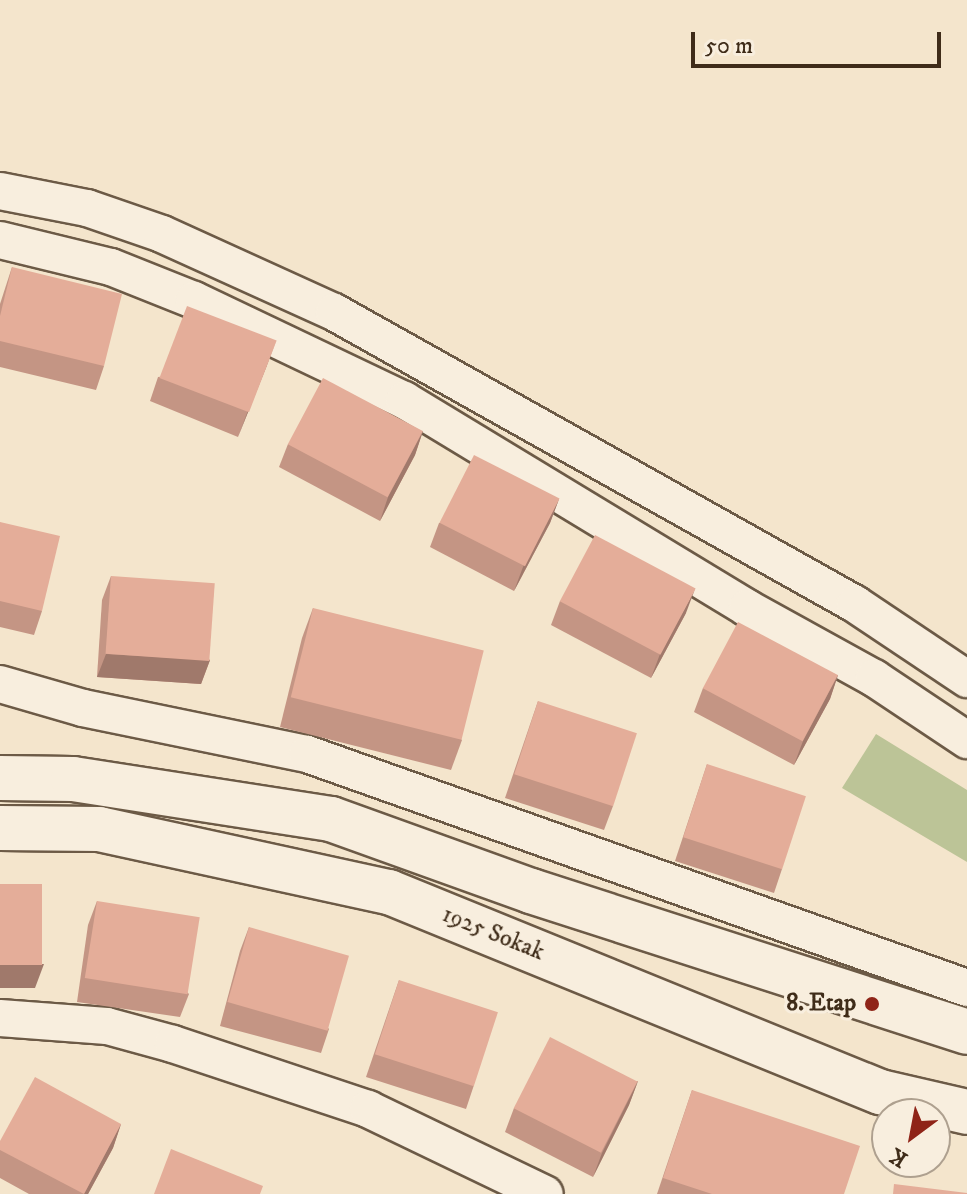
<!DOCTYPE html>
<style>
body{margin:0}
#map{position:relative;width:967px;height:1194px;overflow:hidden;background:#f4e5cc;font-family:"IM FELL DW Pica",serif}
div>[style]{position:absolute}
.green>*{inset:0;background:#bcc497}
.roads{filter:drop-shadow(2px 0 #6c5a46) drop-shadow(-2px 0 #6c5a46) drop-shadow(0 2px #6c5a46) drop-shadow(0 -2px #6c5a46)}
.street>*{height:36px;margin:-18px;padding:0 18px;transform-origin:18px;border-radius:18px;background:#f8eede}
.secondary>*{height:44px;margin:-22px;padding:0 22px;transform-origin:22px;border-radius:22px;background:#f8eede}
.wall>*{inset:0;background:#c49584}
.shaded-wall>*{inset:0;background:#a0796b}
.building>*{inset:0;background:#e4ad99;transform-origin:0 0}
.dots>*{width:22px;height:22px;translate:-50% -50%;box-sizing:border-box;border:4px solid #f8eede;border-radius:50%}
span{translate:-50% -50%;white-space:nowrap;text-align:center;line-height:1.15;-webkit-text-stroke:6px #f8eede;paint-order:stroke}
.street-label{font-size:24px;color:#3f2c19}
.poi-label{font-size:24px;color:#3f2c19;font-weight:700}
.right{translate:-100% -50%;text-align:right}
.north{position:absolute;left:871px;top:1098px;width:80px;height:80px;box-sizing:border-box;background:#f8eede;border:2px solid #aea08f;border-radius:50%;rotate:212deg;font-size:22px;font-weight:700;line-height:32px;text-align:center;color:#3f2c19}
.north::after{content:'';display:block;margin:auto;width:28px;height:36px;background:#8f2418;clip-path:polygon(50% 0,100% 100%,50% 72%,0 100%)}
.scale{position:absolute;left:691px;top:32px;width:250px;height:36px;box-sizing:border-box;border:4px solid #3f2c19;border-top:0;padding-left:10px;font-size:24px;line-height:28px;white-space:nowrap;color:#3f2c19;-webkit-text-stroke:6px #f8eede;paint-order:stroke}
</style>
<div id="map">
<div class="green">
<i style="clip-path:polygon(876px 734px,967px 790px,967px 862px,842px 788px)"></i>
</div>
<div class="roads">
<div class="street">
<i style="left:0;top:191px;width:89px;rotate:11.1deg"></i>
<i style="left:87px;top:208px;width:79px;rotate:19.1deg"></i>
<i style="left:162px;top:234px;width:189px;rotate:24.4deg"></i>
<i style="left:334px;top:312px;width:597px;rotate:29.27deg"></i>
<i style="left:855px;top:604px;width:135px;rotate:33.8deg"></i>
<i style="left:0;top:240px;width:114px;rotate:13.7deg"></i>
<i style="left:111px;top:267px;width:89px;rotate:21.7deg"></i>
<i style="left:194px;top:300px;width:233px;rotate:25.5deg"></i>
<i style="left:404px;top:400px;width:401px;rotate:31.2deg"></i>
<i style="left:747px;top:608px;width:145px;rotate:28.9deg"></i>
<i style="left:874px;top:678px;width:112px;rotate:33.7deg"></i>
<i style="left:0;top:684px;width:86px;rotate:16.1deg"></i>
<i style="left:83px;top:708px;width:229px;rotate:11.6deg"></i>
<i style="left:307px;top:754px;width:700px;rotate:19.52deg"></i>
<i style="left:0;top:1018px;width:107px;rotate:4.3deg"></i>
<i style="left:107px;top:1026px;width:68px;rotate:15.3deg"></i>
<i style="left:173px;top:1044px;width:206px;rotate:18.4deg"></i>
<i style="left:368px;top:1109px;width:196px;rotate:25.7deg"></i>
</div>
<div class="secondary">
<i style="left:0;top:778px;width:73px;rotate:0.8deg"></i>
<i style="left:73px;top:779px;width:261px;rotate:8.8deg"></i>
<i style="left:331px;top:819px;width:213px;rotate:19.8deg"></i>
<i style="left:531px;top:891px;width:458px;rotate:17.9deg"></i>
<i style="left:0;top:828px;width:99px;rotate:0.6deg"></i>
<i style="left:99px;top:829px;width:297px;rotate:12.3deg"></i>
<i style="left:389px;top:892px;width:530px;rotate:22.16deg"></i>
<i style="left:880px;top:1092px;width:89px;rotate:12.9deg"></i>
</div>
</div>
<div class="wall">
<i style="clip-path:polygon(12px 267px,104px 366px,96px 390px,0 367px,0 304px)"></i>
<i style="clip-path:polygon(267px 365px,238px 437px,150px 401px,158px 377px)"></i>
<i style="clip-path:polygon(423px 431px,415px 455px,380px 521px,279px 467px,288px 444px)"></i>
<i style="clip-path:polygon(559px 499px,550px 523px,514px 591px,430px 547px,439px 523px)"></i>
<i style="clip-path:polygon(0 522px,42px 611px,34px 635px,0 627px)"></i>
<i style="clip-path:polygon(111px 576px,210px 660px,201px 684px,97px 677px,102px 600px)"></i>
<i style="clip-path:polygon(560px 601px,686px 613px,651px 678px,551px 625px)"></i>
<i style="clip-path:polygon(313px 608px,462px 740px,451px 770px,280px 727px,302px 638px)"></i>
<i style="clip-path:polygon(838px 675px,830px 699px,794px 765px,694px 712px,703px 688px)"></i>
<i style="clip-path:polygon(538px 701px,613px 806px,604px 830px,505px 798px)"></i>
<i style="clip-path:polygon(707px 764px,782px 869px,774px 893px,675px 861px)"></i>
<i style="clip-path:polygon(97px 901px,189px 994px,180px 1017px,77px 1002px,88px 925px)"></i>
<i style="clip-path:polygon(249px 927px,329px 1029px,321px 1053px,220px 1026px,240px 951px)"></i>
<i style="clip-path:polygon(399px 980px,474px 1085px,466px 1109px,366px 1077px)"></i>
<i style="clip-path:polygon(638px 1081px,629px 1105px,593px 1177px,505px 1132px,514px 1108px)"></i>
<i style="clip-path:polygon(692px 1090px,844px 1194px,657px 1194px)"></i>
<i style="clip-path:polygon(121px 1124px,113px 1148px,88px 1194px,29px 1194px,0 1178px,0 1141px)"></i>
</div>
<div class="shaded-wall">
<i style="clip-path:polygon(276px 341px,267px 365px,238px 437px,247px 413px)"></i>
<i style="clip-path:polygon(423px 431px,415px 455px,380px 521px,388px 497px)"></i>
<i style="clip-path:polygon(559px 499px,550px 523px,514px 591px,523px 567px)"></i>
<i style="clip-path:polygon(695px 589px,686px 613px,651px 678px,660px 654px)"></i>
<i style="clip-path:polygon(106px 654px,210px 660px,201px 684px,97px 677px)"></i>
<i style="clip-path:polygon(838px 675px,830px 699px,794px 765px,803px 741px)"></i>
<i style="clip-path:polygon(44px 964px,35px 988px,0 988px,0 965px)"></i>
<i style="clip-path:polygon(638px 1081px,629px 1105px,593px 1177px,602px 1153px)"></i>
<i style="clip-path:polygon(121px 1124px,113px 1148px,88px 1194px,84px 1194px)"></i>
</div>
<div class="building">
<i style="clip-path:polygon(12px 267px,122px 294px,104px 366px,0 341px,0 316px)"></i>
<i style="left:187px;top:306px;width:96px;height:77px;rotate:21deg"></i>
<i style="left:323px;top:378px;width:113px;height:75px;rotate:28deg"></i>
<i style="left:474px;top:455px;width:96px;height:76px;rotate:27deg"></i>
<i style="clip-path:polygon(0 522px,60px 536px,42px 611px,0 601px)"></i>
<i style="left:595px;top:535px;width:114px;height:75px;rotate:28deg"></i>
<i style="left:111px;top:576px;width:104px;height:78px;rotate:4deg"></i>
<i style="left:313px;top:608px;width:176px;height:92px;rotate:14deg"></i>
<i style="left:738px;top:622px;width:113px;height:75px;rotate:28deg"></i>
<i style="left:538px;top:701px;width:104px;height:77px;rotate:18deg"></i>
<i style="left:707px;top:764px;width:104px;height:77px;rotate:18deg"></i>
<i style="left:0;top:884px;width:42px;height:81px"></i>
<i style="left:97px;top:901px;width:104px;height:78px;rotate:9deg"></i>
<i style="left:249px;top:927px;width:104px;height:78px;rotate:16deg"></i>
<i style="left:399px;top:980px;width:104px;height:78px;rotate:18deg"></i>
<i style="left:550px;top:1037px;width:98px;height:80px;rotate:27deg"></i>
<i style="clip-path:polygon(35px 1077px,121px 1124px,84px 1194px,0 1150px,0 1141px)"></i>
<i style="clip-path:polygon(692px 1090px,860px 1146px,844px 1194px,712px 1194px,663px 1178px)"></i>
<i style="clip-path:polygon(171px 1149px,263px 1186px,260px 1194px,154px 1194px)"></i>
<i style="clip-path:polygon(894px 1184px,967px 1193px,967px 1194px,893px 1194px)"></i>
</div>
<div class="dots">
<i style="left:872px;top:1004px;background:#8f2418"></i>
</div>
<div class="street-label">
<span style="left:493px;top:934px;rotate:22deg">1925 Sokak</span>
</div>
<div class="poi-label">
<span class="right" style="left:856px;top:1004px">8. Etap</span>
</div>
<div class="north">K</div>
<div class="scale">50 m</div>
</div>
